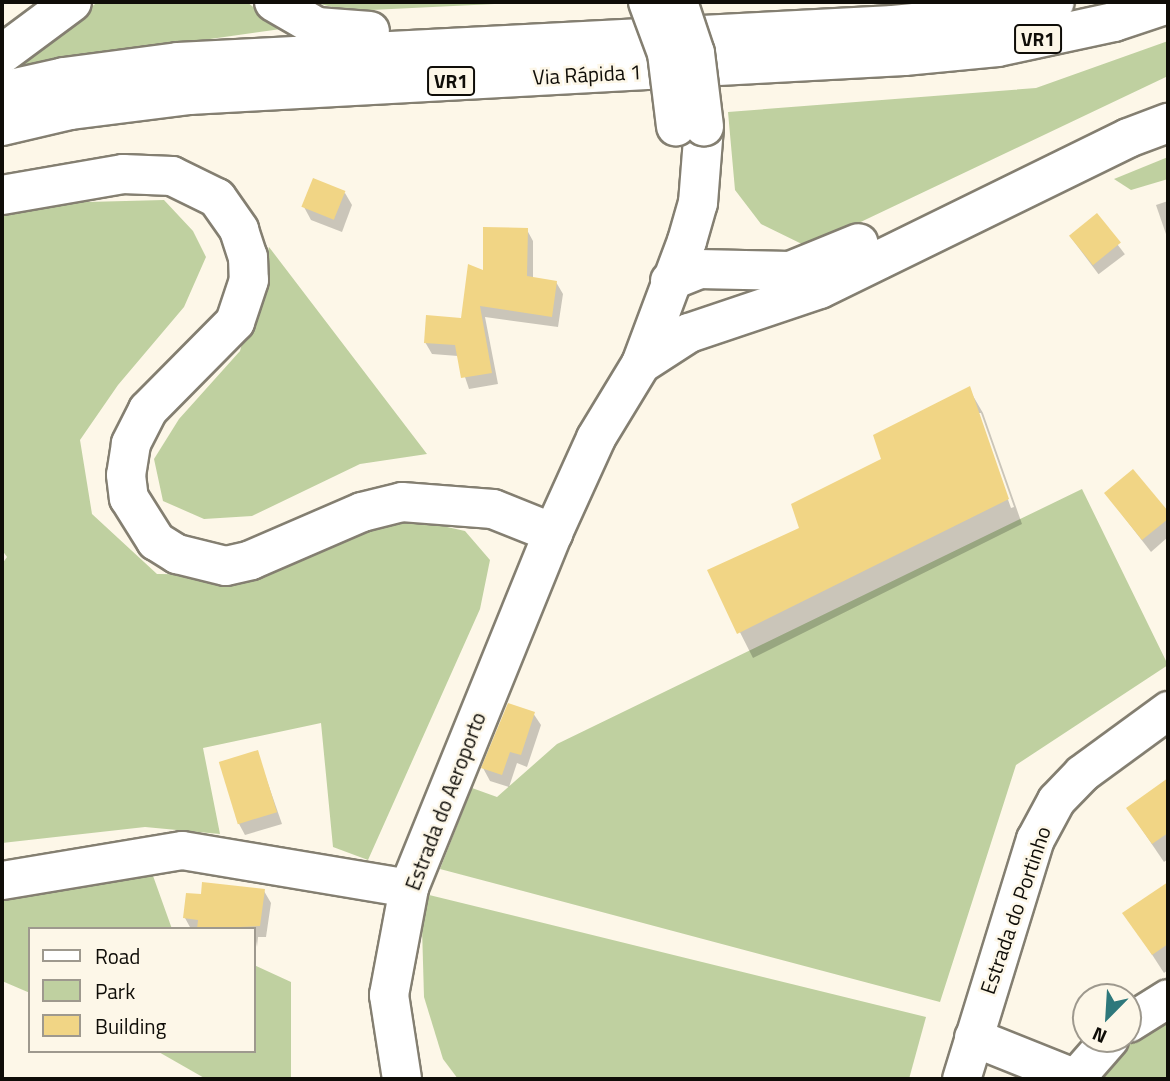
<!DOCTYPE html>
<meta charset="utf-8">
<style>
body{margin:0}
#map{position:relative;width:1170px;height:1081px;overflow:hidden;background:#fdf7e8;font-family:"Titillium Web",sans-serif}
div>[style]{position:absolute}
.green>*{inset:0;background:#bfd0a0}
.shadow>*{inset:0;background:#0003;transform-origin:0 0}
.building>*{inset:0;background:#f1d585;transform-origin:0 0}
.roads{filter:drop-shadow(2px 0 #847f71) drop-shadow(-2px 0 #847f71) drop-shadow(0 2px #847f71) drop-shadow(0 -2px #847f71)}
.minor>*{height:37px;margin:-18.5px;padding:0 18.5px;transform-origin:18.5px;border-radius:18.5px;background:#fff}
.major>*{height:38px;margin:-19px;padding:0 19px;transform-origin:19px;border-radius:19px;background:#fff}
.highway>*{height:38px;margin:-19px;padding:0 19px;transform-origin:19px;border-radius:19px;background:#fff}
.bridges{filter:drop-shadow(2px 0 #847f71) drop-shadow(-2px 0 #847f71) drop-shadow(0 2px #847f71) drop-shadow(0 -2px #847f71)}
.highway-bridge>*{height:38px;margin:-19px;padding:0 19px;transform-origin:19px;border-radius:19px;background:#fff}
span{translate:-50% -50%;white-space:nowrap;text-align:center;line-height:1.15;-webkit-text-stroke:5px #fdf7e8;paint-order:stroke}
.shield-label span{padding:2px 5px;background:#fdf7e8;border:2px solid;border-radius:5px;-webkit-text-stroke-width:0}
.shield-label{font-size:19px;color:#0f0d08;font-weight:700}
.street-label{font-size:21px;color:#0f0d08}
.frame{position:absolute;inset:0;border:4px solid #0f0d08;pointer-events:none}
.legend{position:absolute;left:28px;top:927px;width:228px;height:126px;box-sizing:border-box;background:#fdf7e8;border:2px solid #9e998e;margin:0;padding:9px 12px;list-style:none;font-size:21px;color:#0f0d08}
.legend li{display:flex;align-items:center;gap:14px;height:35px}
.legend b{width:35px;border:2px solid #9e998e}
.north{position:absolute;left:1072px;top:983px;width:70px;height:70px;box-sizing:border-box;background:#fdf7e8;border:2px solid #9e998e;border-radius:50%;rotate:204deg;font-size:19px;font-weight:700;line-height:28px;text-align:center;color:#0f0d08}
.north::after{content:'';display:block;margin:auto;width:24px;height:32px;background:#2e787b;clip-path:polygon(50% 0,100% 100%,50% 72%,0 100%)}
</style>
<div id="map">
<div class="green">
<i style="clip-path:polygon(98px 2px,247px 2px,281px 29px,5px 68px)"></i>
<i style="clip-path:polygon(311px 2px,535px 2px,350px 11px)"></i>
<i style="clip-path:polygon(1168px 41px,1168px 76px,808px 247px,761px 224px,735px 190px,728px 112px,1036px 88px)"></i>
<i style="clip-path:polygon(1168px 157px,1168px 179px,1131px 190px,1114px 179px)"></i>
<i style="clip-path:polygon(164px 200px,193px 231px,206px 257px,184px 307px,118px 385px,80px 440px,92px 514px,157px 574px,253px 575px,355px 526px,416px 520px,465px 531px,490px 560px,480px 609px,368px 860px,333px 847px,321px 723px,203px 748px,220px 834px,145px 827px,2px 843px,2px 564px,7px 557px,2px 550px,2px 214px,48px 203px)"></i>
<i style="clip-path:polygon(269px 247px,427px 454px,360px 464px,252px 516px,204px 519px,163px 501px,154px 459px,179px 419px,240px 351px)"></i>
<i style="clip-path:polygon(1082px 489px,1168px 665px,1016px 765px,940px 1002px,440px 869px,472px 788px,497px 797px,557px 744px)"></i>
<i style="clip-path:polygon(152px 873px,172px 929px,30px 929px,30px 993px,2px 981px,2px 887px)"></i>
<i style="clip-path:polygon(421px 893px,926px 1017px,909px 1079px,458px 1079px,443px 1059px,424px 997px)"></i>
<i style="clip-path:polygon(254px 965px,291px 982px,291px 1079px,206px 1079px,157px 1051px,254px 1051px)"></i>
<i style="clip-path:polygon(1168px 1015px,1168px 1079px,1095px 1077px,1140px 1029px)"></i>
</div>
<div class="shadow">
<i style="clip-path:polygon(345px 193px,352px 205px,342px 232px,311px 220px,304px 207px)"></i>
<i style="clip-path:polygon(1168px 201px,1168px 240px,1156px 205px)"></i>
<i style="left:1096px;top:216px;width:48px;height:33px;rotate:53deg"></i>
<i style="clip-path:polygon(527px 230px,533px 241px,533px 279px,556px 282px,563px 294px,558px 327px,485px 317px,498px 384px,469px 389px,458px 356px,432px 354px,425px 342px,462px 320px,484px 272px)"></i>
<i style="clip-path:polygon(evenodd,969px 389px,983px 413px,1022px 524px,753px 658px,709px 571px,801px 529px,969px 389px,977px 413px,981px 413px,1014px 507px,1011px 508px,977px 413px)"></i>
<i style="clip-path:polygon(1133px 472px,1168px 514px,1168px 537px,1151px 552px,1106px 494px)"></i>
<i style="clip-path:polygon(533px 713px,541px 725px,527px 767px,517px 763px,509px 787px,490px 781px,483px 768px)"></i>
<i style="clip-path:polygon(257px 752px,282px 824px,245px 835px,238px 822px)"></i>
<i style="clip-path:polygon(1168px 781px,1168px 859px,1164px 862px,1128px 809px)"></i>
<i style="clip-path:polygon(1168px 884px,1168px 970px,1164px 973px,1125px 913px)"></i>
<i style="clip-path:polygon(264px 891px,271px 903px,266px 937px,258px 937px,257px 947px,254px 929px,191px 929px,185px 918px,202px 896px)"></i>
</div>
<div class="building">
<i style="left:313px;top:178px;width:35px;height:31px;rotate:22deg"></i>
<i style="left:1097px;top:213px;width:38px;height:36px;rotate:51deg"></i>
<i style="clip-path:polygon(483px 227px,528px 228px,527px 276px,557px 281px,552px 317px,480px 306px,492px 373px,461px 378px,455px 345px,424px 343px,426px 315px,461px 318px,468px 264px,483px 270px)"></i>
<i style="clip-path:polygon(970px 386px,1009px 499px,737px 634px,707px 570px,799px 528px,791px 504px,881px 459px,873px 435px)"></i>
<i style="clip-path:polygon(1133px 469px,1168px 511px,1168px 519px,1142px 540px,1104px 493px)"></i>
<i style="clip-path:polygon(508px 703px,535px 712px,521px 755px,510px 752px,502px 775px,481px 768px)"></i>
<i style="left:258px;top:750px;width:65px;height:41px;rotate:73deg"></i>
<i style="clip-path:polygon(1168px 778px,1168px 833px,1152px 844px,1126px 808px)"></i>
<i style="clip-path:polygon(202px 882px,265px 889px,260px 926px,197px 929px,198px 920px,183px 918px,186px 893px,201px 894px)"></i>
<i style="clip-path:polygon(1168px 882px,1168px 944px,1152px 955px,1122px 913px)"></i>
</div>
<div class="roads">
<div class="minor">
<i style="left:2px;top:880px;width:182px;rotate:-9.5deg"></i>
<i style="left:182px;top:850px;width:230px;rotate:9.5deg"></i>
<i style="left:1128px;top:1023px;width:47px;rotate:-32deg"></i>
<i style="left:973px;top:1037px;width:113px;rotate:21.8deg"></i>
<i style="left:1075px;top:1078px;width:52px;rotate:-48.9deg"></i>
<i style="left:961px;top:1079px;width:251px;rotate:-72.9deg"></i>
<i style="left:1035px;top:839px;width:44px;rotate:-61.7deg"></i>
<i style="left:1056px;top:800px;width:37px;rotate:-46deg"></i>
<i style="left:1082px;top:773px;width:107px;rotate:-36.2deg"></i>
</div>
<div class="major">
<i style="left:2px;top:195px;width:123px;rotate:-9.8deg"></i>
<i style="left:123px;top:174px;width:49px;rotate:2.3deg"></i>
<i style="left:172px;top:176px;width:50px;rotate:26.1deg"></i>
<i style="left:217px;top:198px;width:39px;rotate:55deg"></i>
<i style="left:239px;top:230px;width:28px;rotate:72deg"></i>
<i style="left:248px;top:257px;width:23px;rotate:88deg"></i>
<i style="left:249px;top:280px;width:44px;rotate:108.4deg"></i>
<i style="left:235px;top:322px;width:124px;rotate:134.7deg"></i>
<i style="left:148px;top:410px;width:38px;rotate:117deg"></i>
<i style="left:131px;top:444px;width:31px;rotate:99deg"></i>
<i style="left:126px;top:475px;width:23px;rotate:83deg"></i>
<i style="left:129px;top:498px;width:51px;rotate:57.9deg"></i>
<i style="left:156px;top:541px;width:25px;rotate:32deg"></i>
<i style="left:177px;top:554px;width:50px;rotate:13.8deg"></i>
<i style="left:226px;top:566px;width:26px;rotate:-13deg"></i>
<i style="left:251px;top:560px;width:121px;rotate:-23.4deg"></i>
<i style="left:362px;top:512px;width:41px;rotate:-14deg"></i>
<i style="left:402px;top:502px;width:91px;rotate:4.4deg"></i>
<i style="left:493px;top:509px;width:65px;rotate:21.8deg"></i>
<i style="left:553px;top:533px;width:383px;rotate:112.1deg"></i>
<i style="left:409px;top:888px;width:109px;rotate:100.6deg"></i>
<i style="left:389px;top:995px;width:85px;rotate:81.2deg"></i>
</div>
<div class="highway">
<i style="left:274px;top:2px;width:50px;rotate:30.2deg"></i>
<i style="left:317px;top:27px;width:53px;rotate:4.3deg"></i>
<i style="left:2px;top:54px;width:87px;rotate:-36.6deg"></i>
<i style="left:2px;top:91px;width:64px;rotate:-12.7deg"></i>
<i style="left:64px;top:77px;width:115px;rotate:-7.5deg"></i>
<i style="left:178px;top:62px;width:716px;rotate:-2.96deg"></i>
<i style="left:893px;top:25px;width:91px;rotate:-5.6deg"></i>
<i style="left:984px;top:16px;width:72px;rotate:-11.2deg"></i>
<i style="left:2px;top:126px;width:70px;rotate:-13.2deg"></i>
<i style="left:70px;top:110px;width:120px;rotate:-7.2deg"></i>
<i style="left:189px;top:95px;width:716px;rotate:-3.12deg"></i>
<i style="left:904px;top:56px;width:94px;rotate:-5.5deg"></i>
<i style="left:998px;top:47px;width:119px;rotate:-12.2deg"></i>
<i style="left:1114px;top:22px;width:57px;rotate:-18.4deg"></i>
<i style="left:670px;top:281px;width:31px;rotate:-22deg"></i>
<i style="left:699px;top:269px;width:91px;rotate:1.3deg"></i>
<i style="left:790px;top:271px;width:74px;rotate:-22.1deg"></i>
<i style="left:641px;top:364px;width:57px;rotate:-32.9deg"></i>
<i style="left:689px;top:333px;width:138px;rotate:-18.6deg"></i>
<i style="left:820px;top:289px;width:343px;rotate:-26.1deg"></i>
<i style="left:1128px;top:138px;width:43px;rotate:-20.6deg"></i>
<i style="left:553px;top:533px;width:104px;rotate:-65.6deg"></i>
<i style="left:596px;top:438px;width:87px;rotate:-58.7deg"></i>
<i style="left:641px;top:364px;width:131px;rotate:-69.5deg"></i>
<i style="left:687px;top:241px;width:40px;rotate:-74deg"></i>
<i style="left:698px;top:203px;width:77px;rotate:-85.5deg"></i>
</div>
</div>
<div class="bridges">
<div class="highway-bridge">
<i style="left:648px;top:2px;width:54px;rotate:69.6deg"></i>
<i style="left:667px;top:53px;width:74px;rotate:83deg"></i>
<i style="left:678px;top:2px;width:54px;rotate:71.6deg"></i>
<i style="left:695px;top:53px;width:74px;rotate:83deg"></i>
</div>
</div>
<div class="shield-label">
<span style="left:1038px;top:39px">VR1</span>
<span style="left:451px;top:81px">VR1</span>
</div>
<div class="street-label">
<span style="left:587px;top:74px;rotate:-3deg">Via Rápida 1</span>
<span style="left:445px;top:801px;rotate:-69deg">Estrada do Aeroporto</span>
<span style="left:1015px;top:910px;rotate:-71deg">Estrada do Portinho</span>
</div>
<div class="frame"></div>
<ul class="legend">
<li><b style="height:9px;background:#fff"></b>Road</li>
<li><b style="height:19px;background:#bfd0a0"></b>Park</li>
<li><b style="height:19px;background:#f1d585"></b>Building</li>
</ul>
<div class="north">N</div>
</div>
